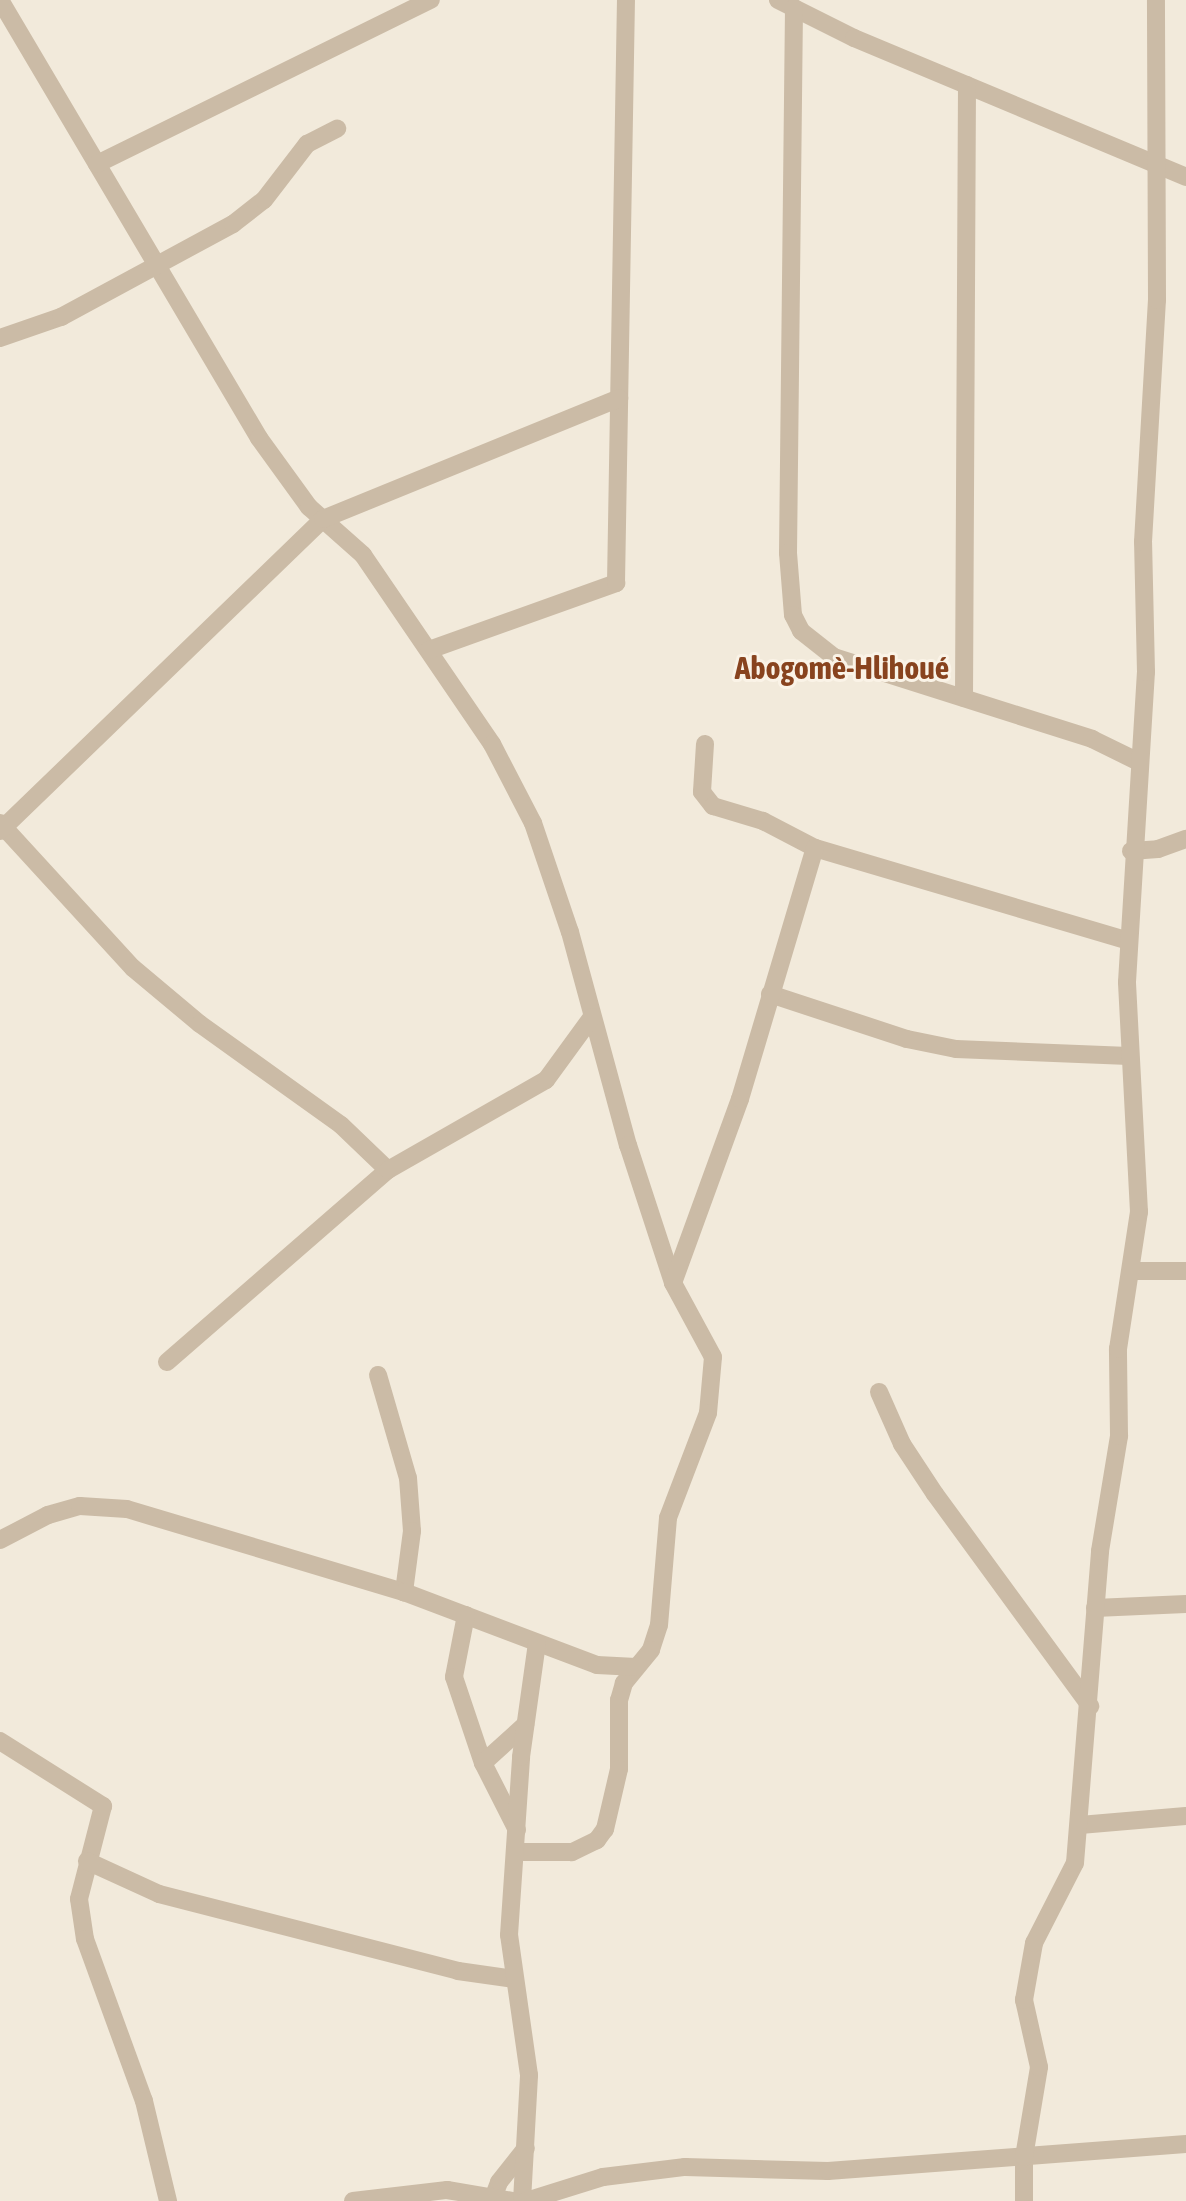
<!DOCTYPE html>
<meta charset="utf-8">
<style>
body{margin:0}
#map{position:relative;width:1186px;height:2201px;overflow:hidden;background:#f2eadb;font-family:"Asap Condensed",sans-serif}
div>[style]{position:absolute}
.street>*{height:18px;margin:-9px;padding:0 9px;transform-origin:9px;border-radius:9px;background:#cbbba6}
span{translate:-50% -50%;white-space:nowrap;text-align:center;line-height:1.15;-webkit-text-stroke:6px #faf3e7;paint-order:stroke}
.quarter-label{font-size:32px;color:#88431e;font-weight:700}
</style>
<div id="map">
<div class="street">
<i style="left:0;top:0;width:509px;rotate:59.4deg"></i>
<i style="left:259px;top:438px;width:85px;rotate:54.1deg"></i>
<i style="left:309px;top:507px;width:72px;rotate:41.6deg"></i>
<i style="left:363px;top:555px;width:229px;rotate:55.7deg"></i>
<i style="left:492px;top:744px;width:89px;rotate:62.6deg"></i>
<i style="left:533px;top:823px;width:115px;rotate:71.3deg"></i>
<i style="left:570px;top:932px;width:221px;rotate:74.8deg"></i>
<i style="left:628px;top:1145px;width:145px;rotate:71.9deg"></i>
<i style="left:673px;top:1283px;width:84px;rotate:61.6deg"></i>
<i style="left:713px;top:1357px;width:56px;rotate:95.1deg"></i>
<i style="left:708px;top:1413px;width:112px;rotate:110.9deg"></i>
<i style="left:668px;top:1518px;width:107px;rotate:94.8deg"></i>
<i style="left:659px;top:1625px;width:26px;rotate:108deg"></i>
<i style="left:651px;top:1650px;width:43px;rotate:129.3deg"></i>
<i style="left:624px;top:1683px;width:18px;rotate:106deg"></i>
<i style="left:619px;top:1700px;width:69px;rotate:90deg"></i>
<i style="left:619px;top:1769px;width:62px;rotate:103.1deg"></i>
<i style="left:605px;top:1829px;width:14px;rotate:126deg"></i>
<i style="left:597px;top:1840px;width:28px;rotate:154deg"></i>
<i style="left:572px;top:1852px;width:56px;rotate:180deg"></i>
<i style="left:778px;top:0;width:85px;rotate:26.6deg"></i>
<i style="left:854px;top:38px;width:360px;rotate:22.7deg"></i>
<i style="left:794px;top:8px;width:545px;rotate:90.63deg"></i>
<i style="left:788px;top:553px;width:62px;rotate:85.4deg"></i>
<i style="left:793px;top:615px;width:18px;rotate:63deg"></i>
<i style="left:801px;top:631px;width:42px;rotate:38.2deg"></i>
<i style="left:834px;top:657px;width:271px;rotate:17.6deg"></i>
<i style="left:1092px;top:739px;width:52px;rotate:26.1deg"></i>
<i style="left:97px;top:164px;width:372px;rotate:-26.2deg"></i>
<i style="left:0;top:338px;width:65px;rotate:-19deg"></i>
<i style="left:61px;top:317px;width:196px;rotate:-28.4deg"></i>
<i style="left:233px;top:224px;width:39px;rotate:-38deg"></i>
<i style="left:264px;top:200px;width:71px;rotate:-52.5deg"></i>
<i style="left:307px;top:144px;width:34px;rotate:-27deg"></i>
<i style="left:429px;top:650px;width:199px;rotate:-19.7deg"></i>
<i style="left:616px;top:583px;width:583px;rotate:-89.02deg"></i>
<i style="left:964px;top:698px;width:613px;rotate:-89.72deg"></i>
<i style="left:705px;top:744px;width:48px;rotate:93.6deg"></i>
<i style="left:702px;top:792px;width:18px;rotate:52deg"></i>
<i style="left:713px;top:806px;width:52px;rotate:16.7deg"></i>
<i style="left:763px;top:821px;width:59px;rotate:27.4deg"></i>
<i style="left:815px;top:848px;width:327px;rotate:16.5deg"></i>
<i style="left:0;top:823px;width:197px;rotate:47.5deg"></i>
<i style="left:133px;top:968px;width:87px;rotate:39.9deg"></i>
<i style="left:200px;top:1024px;width:173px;rotate:35.6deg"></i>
<i style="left:341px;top:1125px;width:65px;rotate:43.8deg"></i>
<i style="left:0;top:831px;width:449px;rotate:-44deg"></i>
<i style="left:323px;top:519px;width:320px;rotate:-22.2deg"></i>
<i style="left:1131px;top:851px;width:27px;rotate:-4deg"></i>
<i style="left:1158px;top:849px;width:30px;rotate:-20deg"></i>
<i style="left:770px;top:994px;width:144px;rotate:18.2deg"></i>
<i style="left:907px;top:1039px;width:50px;rotate:11.5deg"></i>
<i style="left:956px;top:1049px;width:173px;rotate:2.3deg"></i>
<i style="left:1133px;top:1271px;width:53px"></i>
<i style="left:673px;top:1283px;width:196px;rotate:-70deg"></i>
<i style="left:740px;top:1099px;width:262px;rotate:-73.4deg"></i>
<i style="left:167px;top:1362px;width:293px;rotate:-41deg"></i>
<i style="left:388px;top:1170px;width:182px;rotate:-29.7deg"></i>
<i style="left:546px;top:1080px;width:78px;rotate:-53.9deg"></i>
<i style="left:378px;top:1375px;width:107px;rotate:73.8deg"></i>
<i style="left:408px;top:1478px;width:53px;rotate:85.7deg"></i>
<i style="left:412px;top:1531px;width:62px;rotate:97.5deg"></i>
<i style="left:879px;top:1392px;width:57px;rotate:66.1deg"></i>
<i style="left:902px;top:1444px;width:60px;rotate:56.6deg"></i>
<i style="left:935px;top:1494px;width:263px;rotate:53.8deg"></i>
<i style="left:0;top:1540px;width:54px;rotate:-27.5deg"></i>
<i style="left:48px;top:1515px;width:33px;rotate:-16deg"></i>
<i style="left:80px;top:1506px;width:47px;rotate:3.7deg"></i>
<i style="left:127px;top:1509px;width:289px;rotate:16.7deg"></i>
<i style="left:404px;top:1592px;width:206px;rotate:20.7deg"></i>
<i style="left:597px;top:1665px;width:39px;rotate:3deg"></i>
<i style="left:1095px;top:1608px;width:91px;rotate:-2.5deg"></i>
<i style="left:466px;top:1615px;width:63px;rotate:101deg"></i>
<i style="left:454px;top:1677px;width:91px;rotate:71.4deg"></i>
<i style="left:483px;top:1763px;width:75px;rotate:63.1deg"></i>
<i style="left:0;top:1741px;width:122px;rotate:32.3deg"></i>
<i style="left:103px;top:1806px;width:96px;rotate:104.5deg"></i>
<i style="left:79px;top:1899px;width:40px;rotate:81.5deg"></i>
<i style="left:85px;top:1939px;width:172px;rotate:70deg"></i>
<i style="left:144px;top:2101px;width:103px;rotate:76.5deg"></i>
<i style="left:483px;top:1763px;width:57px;rotate:-42.1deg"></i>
<i style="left:1080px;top:1825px;width:106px;rotate:-4.9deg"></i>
<i style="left:87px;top:1861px;width:79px;rotate:24.6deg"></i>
<i style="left:159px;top:1894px;width:309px;rotate:14.4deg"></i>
<i style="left:458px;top:1971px;width:57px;rotate:8.1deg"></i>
<i style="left:493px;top:2198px;width:17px;rotate:-69deg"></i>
<i style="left:499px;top:2182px;width:43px;rotate:-51.5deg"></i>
<i style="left:353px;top:2201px;width:95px;rotate:-6.7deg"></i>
<i style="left:447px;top:2190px;width:67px;rotate:9.5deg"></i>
<i style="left:522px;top:2201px;width:126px;rotate:-86.8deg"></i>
<i style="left:529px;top:2075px;width:141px;rotate:-98.1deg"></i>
<i style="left:509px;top:1935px;width:178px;rotate:-86.1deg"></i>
<i style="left:521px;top:1757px;width:115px;rotate:-82deg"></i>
<i style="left:526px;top:2201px;width:81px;rotate:-17.3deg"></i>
<i style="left:603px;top:2177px;width:83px;rotate:-7deg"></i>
<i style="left:685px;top:2167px;width:143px;rotate:1.6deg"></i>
<i style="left:828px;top:2171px;width:359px;rotate:-4.3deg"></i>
<i style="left:1024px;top:2201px;width:44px;rotate:-90deg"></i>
<i style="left:1024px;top:2157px;width:91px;rotate:-80.5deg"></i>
<i style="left:1039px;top:2067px;width:69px;rotate:-102.6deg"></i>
<i style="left:1024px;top:2000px;width:58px;rotate:-80deg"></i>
<i style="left:1034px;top:1943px;width:90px;rotate:-62.9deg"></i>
<i style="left:1075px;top:1863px;width:313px;rotate:-85.4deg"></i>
<i style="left:1100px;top:1551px;width:117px;rotate:-80.6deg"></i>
<i style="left:1119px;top:1436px;width:87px;rotate:-90.7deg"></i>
<i style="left:1118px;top:1349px;width:139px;rotate:-81.3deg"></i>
<i style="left:1139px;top:1212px;width:230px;rotate:-93deg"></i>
<i style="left:1127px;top:982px;width:311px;rotate:-86.5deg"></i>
<i style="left:1146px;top:672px;width:130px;rotate:-91.3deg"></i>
<i style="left:1143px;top:542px;width:242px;rotate:-86.7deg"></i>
<i style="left:1157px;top:300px;width:300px;rotate:-90.2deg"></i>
</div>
<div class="quarter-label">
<span style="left:842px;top:668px">Abogomè-Hlihoué</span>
</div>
</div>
